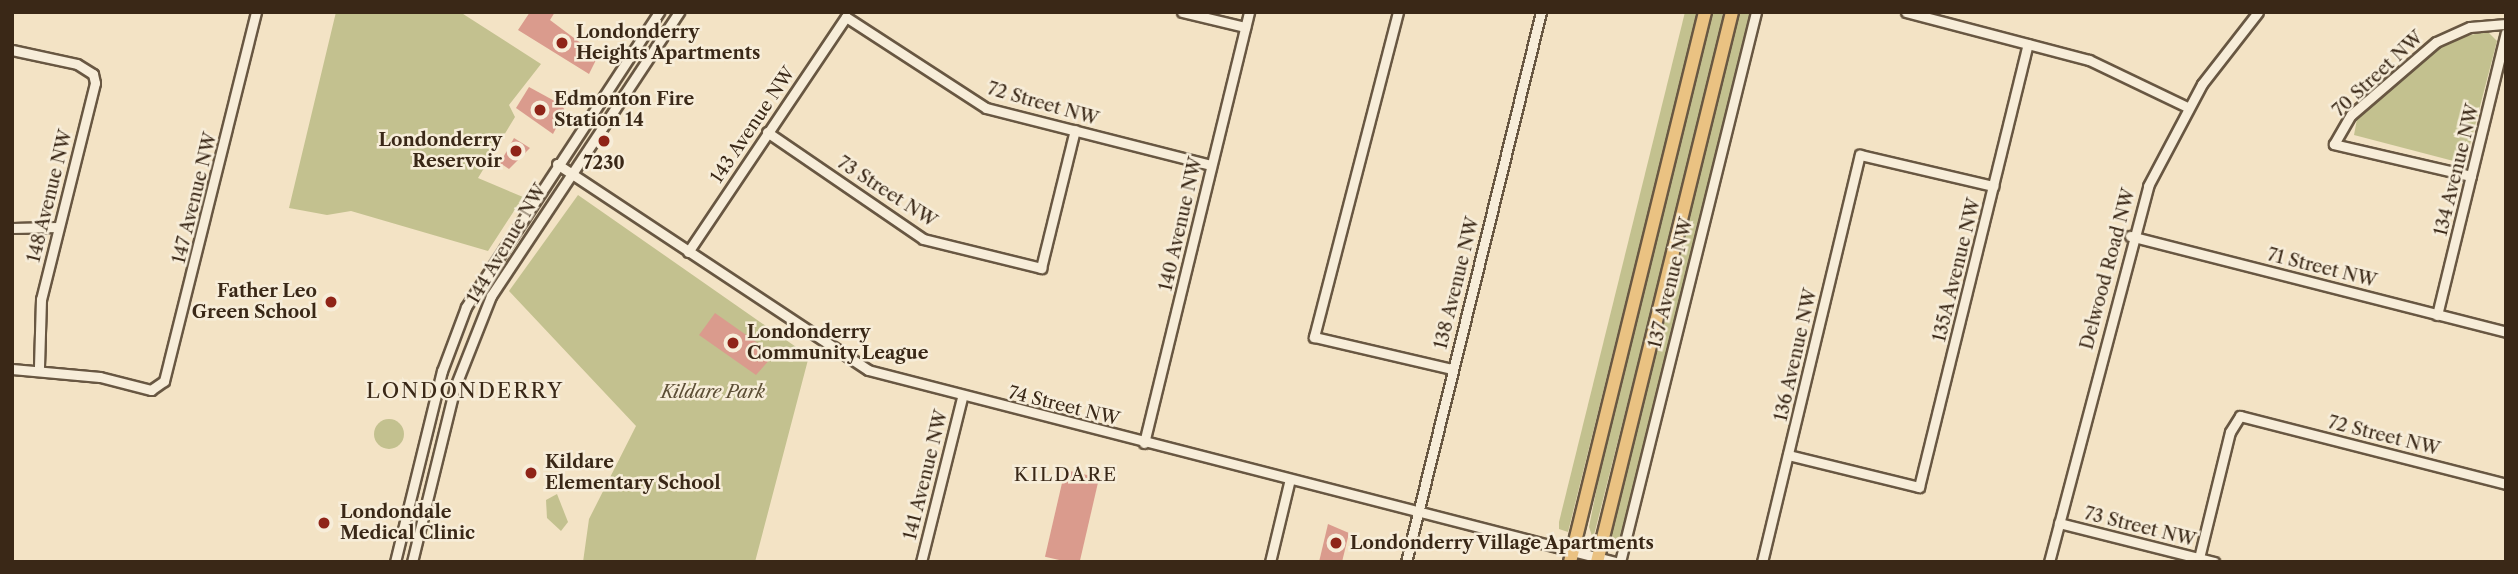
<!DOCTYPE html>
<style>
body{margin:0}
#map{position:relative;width:2518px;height:574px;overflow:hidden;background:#f3e3c5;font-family:"Libre Caslon Text",serif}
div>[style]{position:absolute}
.green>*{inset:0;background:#c3c18f}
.round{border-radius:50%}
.building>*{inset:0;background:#da9b8d;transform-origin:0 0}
.roads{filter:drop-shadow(2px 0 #685742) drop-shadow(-2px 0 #685742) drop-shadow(0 2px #685742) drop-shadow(0 -2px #685742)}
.minor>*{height:9px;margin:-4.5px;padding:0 4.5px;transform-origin:4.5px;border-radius:4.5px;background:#f7edd9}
.major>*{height:12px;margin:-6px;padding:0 6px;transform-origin:6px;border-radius:6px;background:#eac282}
.dots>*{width:19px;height:19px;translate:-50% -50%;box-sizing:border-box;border:4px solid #f7edd9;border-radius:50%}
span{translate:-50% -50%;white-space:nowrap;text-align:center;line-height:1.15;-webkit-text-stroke:5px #f7edd9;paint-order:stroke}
.poi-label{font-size:18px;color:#3a2817;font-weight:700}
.left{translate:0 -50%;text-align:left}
.right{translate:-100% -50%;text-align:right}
.street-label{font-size:18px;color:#3a2817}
.park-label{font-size:18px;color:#5c4e35;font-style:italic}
.neighbourhood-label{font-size:19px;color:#3a2817;letter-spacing:2px}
.quarter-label{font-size:21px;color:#3a2817;letter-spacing:2px}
.frame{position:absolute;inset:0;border:14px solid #3a2817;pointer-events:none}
</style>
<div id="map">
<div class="green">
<i style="clip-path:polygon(336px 12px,460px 12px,541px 64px,509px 105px,515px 117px,478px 178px,523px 197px,488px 251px,351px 211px,327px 215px,289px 208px)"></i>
<i style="clip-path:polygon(1685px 12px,1698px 12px,1568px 532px,1559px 529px,1559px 522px)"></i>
<i style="clip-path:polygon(1712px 12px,1723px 12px,1717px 50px,1593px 539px,1589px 527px,1609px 427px)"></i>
<i style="clip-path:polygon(1739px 12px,1750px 12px,1619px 543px,1610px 541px)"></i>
<i style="clip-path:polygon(2487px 31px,2497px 41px,2465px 164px,2354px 135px,2357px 119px,2428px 55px,2455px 39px)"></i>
<i style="clip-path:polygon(578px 195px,809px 356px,755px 562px,583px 562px,589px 519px,636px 426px,509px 291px)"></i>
<i class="round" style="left:374px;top:419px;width:30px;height:30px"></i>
<i style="clip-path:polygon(557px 494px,568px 522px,561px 531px,547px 518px,546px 500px)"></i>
</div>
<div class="building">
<i style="clip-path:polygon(530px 12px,555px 12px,550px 20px,598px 56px,589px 74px,518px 30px)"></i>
<i style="clip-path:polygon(529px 87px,562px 105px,565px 111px,553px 134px,516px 108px)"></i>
<i style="clip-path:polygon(514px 138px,530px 148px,509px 169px,500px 163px)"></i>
<i style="clip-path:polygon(715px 313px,766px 349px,763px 353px,771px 358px,756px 375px,699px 335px)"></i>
<i style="left:1065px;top:470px;width:35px;height:89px;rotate:13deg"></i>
<i style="clip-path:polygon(1328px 524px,1349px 533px,1342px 562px,1319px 562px)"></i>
</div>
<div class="roads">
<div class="minor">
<i style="left:1182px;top:12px;width:65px;rotate:13.4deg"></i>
<i style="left:1398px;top:12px;width:336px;rotate:104.5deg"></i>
<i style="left:1314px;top:337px;width:142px;rotate:13.1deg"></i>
<i style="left:1906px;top:12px;width:189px;rotate:14.7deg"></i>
<i style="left:2089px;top:60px;width:109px;rotate:25.6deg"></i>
<i style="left:12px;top:50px;width:66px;rotate:12.2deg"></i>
<i style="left:77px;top:64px;width:19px;rotate:32deg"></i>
<i style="left:93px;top:74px;width:9px;rotate:77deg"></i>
<i style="left:95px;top:83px;width:223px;rotate:104deg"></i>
<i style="left:41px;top:299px;width:69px;rotate:91.7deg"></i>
<i style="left:767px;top:132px;width:189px;rotate:34.4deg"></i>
<i style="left:923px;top:239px;width:122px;rotate:13.8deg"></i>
<i style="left:1041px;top:268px;width:142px;rotate:-76.2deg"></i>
<i style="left:557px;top:164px;width:373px;rotate:33.5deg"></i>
<i style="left:868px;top:370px;width:771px;rotate:14.41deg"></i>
<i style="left:2471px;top:176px;width:141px;rotate:-166.9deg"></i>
<i style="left:2334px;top:144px;width:34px;rotate:-60deg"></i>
<i style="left:2351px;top:115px;width:112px;rotate:-40.7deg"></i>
<i style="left:2436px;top:42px;width:37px;rotate:-24deg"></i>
<i style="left:2470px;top:27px;width:36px;rotate:-5deg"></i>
<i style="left:12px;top:228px;width:46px;rotate:-1.2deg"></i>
<i style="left:2130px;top:236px;width:388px;rotate:14.3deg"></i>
<i style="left:688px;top:252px;width:283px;rotate:-56.1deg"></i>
<i style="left:846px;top:17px;width:167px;rotate:33deg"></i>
<i style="left:986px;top:108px;width:232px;rotate:14.2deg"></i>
<i style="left:2437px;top:315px;width:290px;rotate:-76.3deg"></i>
<i style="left:12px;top:369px;width:88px;rotate:5.2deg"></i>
<i style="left:100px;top:377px;width:53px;rotate:14.3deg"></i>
<i style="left:151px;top:390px;width:16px;rotate:-35deg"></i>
<i style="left:164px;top:381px;width:380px;rotate:-76deg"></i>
<i style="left:1144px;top:443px;width:444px;rotate:-76.3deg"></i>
<i style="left:1788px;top:455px;width:135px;rotate:13.7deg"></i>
<i style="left:1919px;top:487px;width:456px;rotate:-76.2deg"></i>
<i style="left:2059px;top:523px;width:160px;rotate:14.1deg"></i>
<i style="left:2199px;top:558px;width:130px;rotate:-76.2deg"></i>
<i style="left:2230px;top:432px;width:19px;rotate:-58deg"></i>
<i style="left:2240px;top:416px;width:275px;rotate:14.3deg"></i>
<i style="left:395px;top:562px;width:197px;rotate:-76.2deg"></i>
<i style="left:442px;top:371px;width:68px;rotate:-69.4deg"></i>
<i style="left:466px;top:307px;width:353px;rotate:-56.8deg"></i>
<i style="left:412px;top:562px;width:180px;rotate:-76.2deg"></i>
<i style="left:455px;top:387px;width:98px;rotate:-68.4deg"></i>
<i style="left:491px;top:296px;width:341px;rotate:-56.5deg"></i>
<i style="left:921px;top:562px;width:170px;rotate:-76deg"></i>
<i style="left:1270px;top:562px;width:85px;rotate:-76.5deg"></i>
<i style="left:1406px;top:562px;width:566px;rotate:-76.21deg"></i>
<i style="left:1620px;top:562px;width:567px;rotate:-76.11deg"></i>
<i style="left:1762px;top:562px;width:419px;rotate:-76.5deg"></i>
<i style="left:1860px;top:155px;width:137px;rotate:13.1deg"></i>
<i style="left:2049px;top:562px;width:389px;rotate:-75.2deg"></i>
<i style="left:2148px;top:186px;width:115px;rotate:-62.1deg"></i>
<i style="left:2202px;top:84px;width:91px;rotate:-52.1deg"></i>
</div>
<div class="major">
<i style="left:1570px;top:562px;width:566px;rotate:-76.21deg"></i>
<i style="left:1597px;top:562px;width:566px;rotate:-76.21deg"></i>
</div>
</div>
<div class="dots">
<i style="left:562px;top:43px;background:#8f2418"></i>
<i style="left:540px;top:110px;background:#8f2418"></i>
<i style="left:604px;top:141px;background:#8f2418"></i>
<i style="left:516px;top:151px;background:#8f2418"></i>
<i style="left:331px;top:302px;background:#8f2418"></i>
<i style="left:733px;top:343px;background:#8f2418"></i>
<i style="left:531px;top:473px;background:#8f2418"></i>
<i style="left:324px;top:523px;background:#8f2418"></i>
<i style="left:1336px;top:543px;background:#8f2418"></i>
</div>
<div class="poi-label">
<span class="left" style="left:576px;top:43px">Londonderry<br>Heights Apartments</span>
<span class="left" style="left:554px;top:110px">Edmonton Fire<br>Station 14</span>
<span class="right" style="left:502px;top:151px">Londonderry<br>Reservoir</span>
<span style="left:604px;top:163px">7230</span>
<span class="right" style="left:317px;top:302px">Father Leo<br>Green School</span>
<span class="left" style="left:747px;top:343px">Londonderry<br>Community League</span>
<span class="left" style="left:545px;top:473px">Kildare<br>Elementary School</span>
<span class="left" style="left:340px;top:523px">Londondale<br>Medical Clinic</span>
<span class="left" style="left:1350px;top:543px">Londonderry Village Apartments</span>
</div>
<div class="street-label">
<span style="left:2378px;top:74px;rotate:-43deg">70 Street NW</span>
<span style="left:1043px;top:104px;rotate:16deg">72 Street NW</span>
<span style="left:753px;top:125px;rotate:-56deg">143 Avenue NW</span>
<span style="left:2457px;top:170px;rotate:-76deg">134 Avenue NW</span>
<span style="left:887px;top:192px;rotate:33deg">73 Street NW</span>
<span style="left:50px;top:196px;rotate:-76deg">148 Avenue NW</span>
<span style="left:195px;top:198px;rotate:-76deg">147 Avenue NW</span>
<span style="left:1181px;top:224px;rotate:-77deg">140 Avenue NW</span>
<span style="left:507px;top:244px;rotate:-59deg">144 Avenue NW</span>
<span style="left:2322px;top:268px;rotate:14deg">71 Street NW</span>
<span style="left:2108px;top:269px;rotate:-75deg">Delwood Road NW</span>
<span style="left:1957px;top:270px;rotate:-76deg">135A Avenue NW</span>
<span style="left:1457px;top:283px;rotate:-76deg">138 Avenue NW</span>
<span style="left:1671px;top:283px;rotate:-76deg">137 Avenue NW</span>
<span style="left:1796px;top:355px;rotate:-77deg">136 Avenue NW</span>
<span style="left:1064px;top:406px;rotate:14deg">74 Street NW</span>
<span style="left:2384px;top:436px;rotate:14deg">72 Street NW</span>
<span style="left:926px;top:475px;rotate:-76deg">141 Avenue NW</span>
<span style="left:2140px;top:527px;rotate:14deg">73 Street NW</span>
</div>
<div class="park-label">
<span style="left:713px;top:392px">Kildare Park</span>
</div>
<div class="neighbourhood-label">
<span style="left:1066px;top:475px">KILDARE</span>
</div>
<div class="quarter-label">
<span style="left:465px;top:391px">LONDONDERRY</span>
</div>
<div class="frame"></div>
</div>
